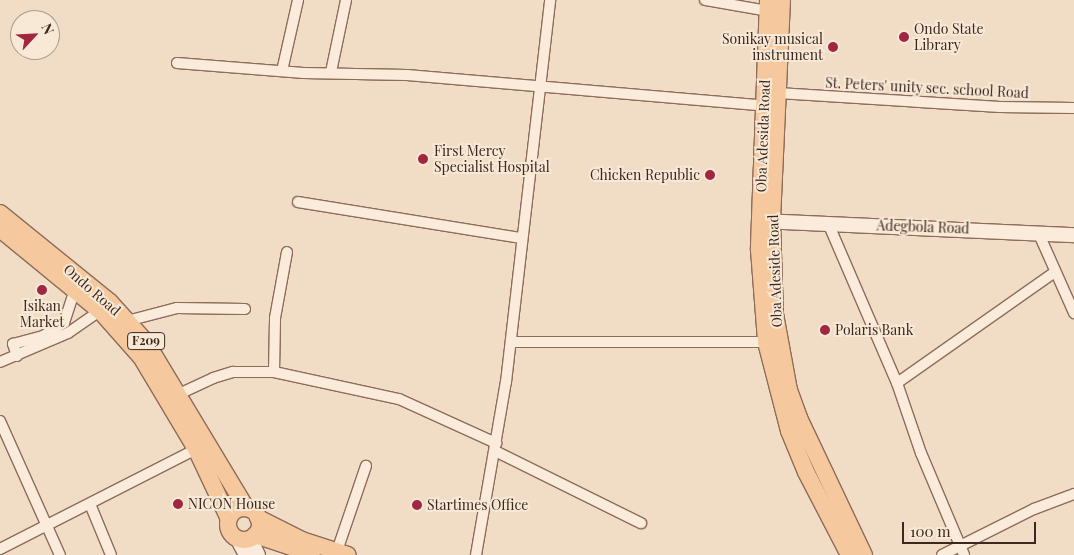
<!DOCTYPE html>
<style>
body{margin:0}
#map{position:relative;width:1074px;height:555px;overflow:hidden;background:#f1dcc6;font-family:"Playfair Display",serif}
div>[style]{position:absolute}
.roads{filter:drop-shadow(1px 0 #8e6c5a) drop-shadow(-1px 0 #8e6c5a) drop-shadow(0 1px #8e6c5a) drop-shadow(0 -1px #8e6c5a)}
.street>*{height:10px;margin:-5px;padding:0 5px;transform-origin:5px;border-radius:5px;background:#fbebda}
.secondary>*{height:14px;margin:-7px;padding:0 7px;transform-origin:7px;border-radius:7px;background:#fbebda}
.primary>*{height:16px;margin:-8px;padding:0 8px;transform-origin:8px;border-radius:8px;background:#f5c99d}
.primary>.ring{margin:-8px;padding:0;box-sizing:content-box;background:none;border:16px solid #f5c99d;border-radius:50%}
.dots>*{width:14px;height:14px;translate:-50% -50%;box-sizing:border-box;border:2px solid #f8e8d6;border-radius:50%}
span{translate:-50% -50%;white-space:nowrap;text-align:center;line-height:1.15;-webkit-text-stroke:4px #f8e8d6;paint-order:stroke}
.shield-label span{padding:1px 4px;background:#f8e8d6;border:1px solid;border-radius:4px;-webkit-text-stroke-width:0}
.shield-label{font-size:12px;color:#3d281f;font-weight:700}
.poi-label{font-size:14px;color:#3d281f}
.left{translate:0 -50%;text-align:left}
.right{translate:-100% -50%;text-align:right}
.street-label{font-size:14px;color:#3d281f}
.north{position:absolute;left:10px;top:10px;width:50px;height:50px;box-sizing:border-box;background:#f8e8d6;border:1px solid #ad9b8d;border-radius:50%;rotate:65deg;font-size:14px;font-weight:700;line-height:20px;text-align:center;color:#3d281f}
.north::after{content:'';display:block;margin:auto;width:18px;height:22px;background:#a1263f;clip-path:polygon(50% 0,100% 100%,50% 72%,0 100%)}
.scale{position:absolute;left:902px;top:522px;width:134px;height:22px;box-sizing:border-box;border:2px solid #3d281f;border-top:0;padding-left:6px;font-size:15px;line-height:18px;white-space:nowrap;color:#3d281f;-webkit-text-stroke:4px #f8e8d6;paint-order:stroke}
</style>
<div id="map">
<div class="roads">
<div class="street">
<i style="left:705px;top:0;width:64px;rotate:9.9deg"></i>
<i style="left:177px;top:63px;width:127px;rotate:4.5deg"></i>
<i style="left:304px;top:73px;width:103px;rotate:1.1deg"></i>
<i style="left:407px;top:75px;width:363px;rotate:4.9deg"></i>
<i style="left:282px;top:71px;width:73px;rotate:-77.3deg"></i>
<i style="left:331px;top:72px;width:74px;rotate:-78.2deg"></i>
<i style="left:778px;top:93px;width:222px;rotate:3.6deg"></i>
<i style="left:1000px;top:107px;width:74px;rotate:0.8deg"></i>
<i style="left:298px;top:202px;width:226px;rotate:9.2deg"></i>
<i style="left:828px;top:223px;width:174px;rotate:66.7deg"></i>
<i style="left:897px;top:383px;width:74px;rotate:71.1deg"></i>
<i style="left:921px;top:453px;width:111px;rotate:67.1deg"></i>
<i style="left:1038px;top:232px;width:89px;rotate:66deg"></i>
<i style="left:127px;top:321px;width:52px;rotate:-14.6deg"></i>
<i style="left:177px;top:308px;width:68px;rotate:0.8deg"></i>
<i style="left:511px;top:342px;width:255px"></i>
<i style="left:17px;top:356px;width:13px;rotate:-108deg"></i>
<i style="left:13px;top:344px;width:31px;rotate:-15deg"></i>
<i style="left:43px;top:336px;width:25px;rotate:-32deg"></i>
<i style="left:64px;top:323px;width:36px;rotate:-72deg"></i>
<i style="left:0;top:362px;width:74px;rotate:-23.1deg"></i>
<i style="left:68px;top:333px;width:44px;rotate:-34.8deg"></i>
<i style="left:274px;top:372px;width:54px;rotate:-88.9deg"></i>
<i style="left:275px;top:318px;width:67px;rotate:-79.7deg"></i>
<i style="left:897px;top:383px;width:193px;rotate:-35.1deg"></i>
<i style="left:179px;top:394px;width:38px;rotate:-25deg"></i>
<i style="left:213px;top:378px;width:21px;rotate:-17deg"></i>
<i style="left:233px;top:372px;width:41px"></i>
<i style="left:274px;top:372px;width:128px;rotate:12.2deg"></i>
<i style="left:399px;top:399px;width:107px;rotate:24.4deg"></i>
<i style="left:0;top:421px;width:147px;rotate:65.9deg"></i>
<i style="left:495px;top:451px;width:163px;rotate:26.3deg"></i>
<i style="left:90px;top:504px;width:55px;rotate:67.6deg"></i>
<i style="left:0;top:549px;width:220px;rotate:-27deg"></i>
<i style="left:337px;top:551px;width:90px;rotate:-71.2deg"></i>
<i style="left:476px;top:555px;width:176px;rotate:-80.2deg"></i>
<i style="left:506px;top:382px;width:385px;rotate:-83.4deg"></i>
<i style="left:942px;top:555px;width:103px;rotate:-26.6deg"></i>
<i style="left:1034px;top:509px;width:43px;rotate:-20.6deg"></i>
</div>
<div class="secondary">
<i style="left:763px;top:221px;width:311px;rotate:2.6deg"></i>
<i style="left:237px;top:538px;width:19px;rotate:62deg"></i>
<i style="left:250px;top:538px;width:19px;rotate:65deg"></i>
</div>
<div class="primary">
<i style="left:768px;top:0;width:250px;rotate:92.1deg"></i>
<i style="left:759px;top:250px;width:92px;rotate:85.6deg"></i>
<i style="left:766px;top:342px;width:92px;rotate:75.5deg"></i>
<i style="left:789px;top:431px;width:44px;rotate:67.5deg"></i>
<i style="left:806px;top:472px;width:93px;rotate:62.6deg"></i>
<i style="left:782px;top:0;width:221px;rotate:92.6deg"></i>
<i style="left:772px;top:221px;width:93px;rotate:88.2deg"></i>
<i style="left:775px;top:314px;width:77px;rotate:79.6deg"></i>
<i style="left:789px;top:390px;width:30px;rotate:70deg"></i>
<i style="left:799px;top:418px;width:152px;rotate:64.6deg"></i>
<i style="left:0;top:213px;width:141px;rotate:39deg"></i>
<i style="left:110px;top:302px;width:54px;rotate:48deg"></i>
<i style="left:146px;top:342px;width:194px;rotate:58.9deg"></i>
<i style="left:0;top:229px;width:131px;rotate:39.4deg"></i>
<i style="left:101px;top:312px;width:60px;rotate:48.4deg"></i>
<i style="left:141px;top:357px;width:107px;rotate:59.1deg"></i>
<i style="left:196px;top:449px;width:77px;rotate:64.8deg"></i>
<i class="ring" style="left:228px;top:508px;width:16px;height:16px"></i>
<i style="left:258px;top:518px;width:49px;rotate:26.6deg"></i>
<i style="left:302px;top:540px;width:48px;rotate:18.1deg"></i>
<i style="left:255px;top:535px;width:60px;rotate:18.4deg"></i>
</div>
</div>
<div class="dots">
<i style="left:904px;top:37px;background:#a1263f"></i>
<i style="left:833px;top:47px;background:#a1263f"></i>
<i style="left:423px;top:159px;background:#a1263f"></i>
<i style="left:710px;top:175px;background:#a1263f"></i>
<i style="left:42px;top:290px;background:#a1263f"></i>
<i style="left:825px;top:330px;background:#a1263f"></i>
<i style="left:178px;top:504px;background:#a1263f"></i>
<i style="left:417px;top:505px;background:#a1263f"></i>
</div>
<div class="shield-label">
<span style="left:146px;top:341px">F209</span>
</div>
<div class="poi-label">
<span class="left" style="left:914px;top:37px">Ondo State<br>Library</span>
<span class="right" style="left:823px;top:47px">Sonikay musical<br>instrument</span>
<span class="left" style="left:434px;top:159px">First Mercy<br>Specialist Hospital</span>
<span class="right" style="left:700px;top:175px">Chicken Republic</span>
<span style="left:42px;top:314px">Isikan<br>Market</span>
<span class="left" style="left:835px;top:330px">Polaris Bank</span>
<span class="left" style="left:188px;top:504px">NICON House</span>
<span class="left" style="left:427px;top:505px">Startimes Office</span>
</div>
<div class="street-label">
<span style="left:927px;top:88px;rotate:3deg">St. Peters' unity sec. school Road</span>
<span style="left:763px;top:136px;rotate:-88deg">Oba Adesida Road</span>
<span style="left:923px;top:227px;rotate:2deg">Adegbola Road</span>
<span style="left:775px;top:271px;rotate:-92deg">Oba Adeside Road</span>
<span style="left:92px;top:290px;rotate:41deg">Ondo Road</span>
</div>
<div class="north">N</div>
<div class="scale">100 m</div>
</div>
